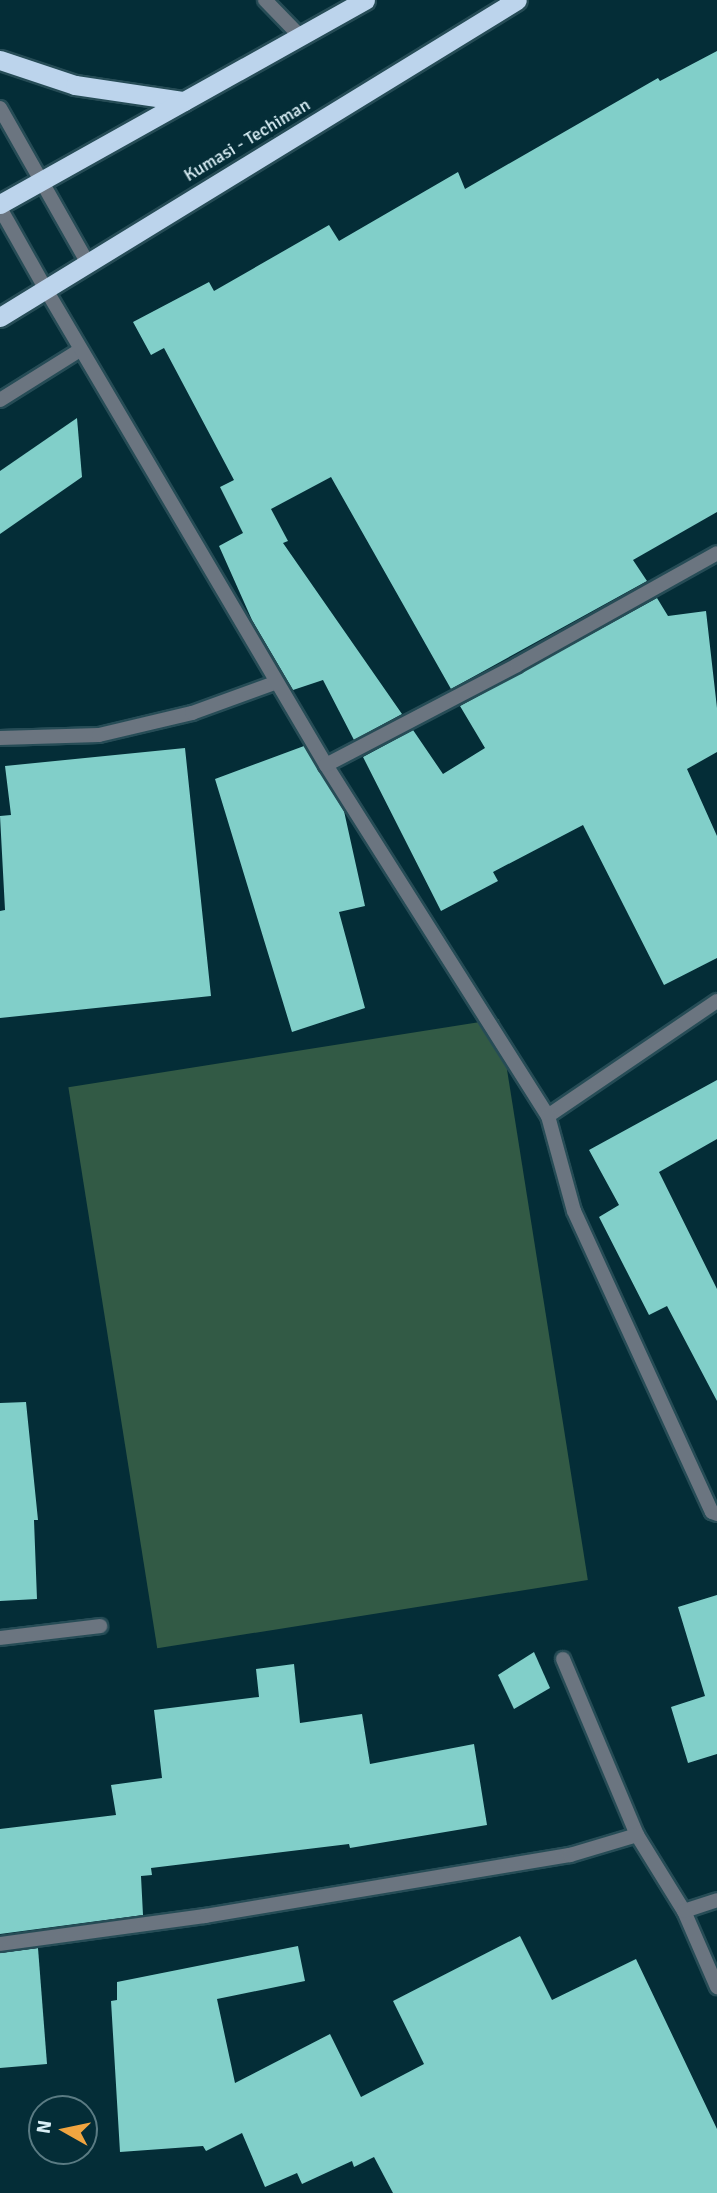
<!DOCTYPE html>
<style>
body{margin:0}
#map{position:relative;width:717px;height:2193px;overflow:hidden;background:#042d37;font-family:Signika,sans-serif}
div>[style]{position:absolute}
.green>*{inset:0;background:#325a45;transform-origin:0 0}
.building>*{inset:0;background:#81cfc9}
.roads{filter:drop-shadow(2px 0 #264c56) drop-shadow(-2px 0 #264c56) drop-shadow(0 2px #264c56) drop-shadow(0 -2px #264c56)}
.service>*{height:14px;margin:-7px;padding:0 7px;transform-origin:7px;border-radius:7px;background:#6b7580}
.minor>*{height:14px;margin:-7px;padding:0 7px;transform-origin:7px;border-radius:7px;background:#6b7580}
.tertiary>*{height:14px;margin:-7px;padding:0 7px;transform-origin:7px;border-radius:7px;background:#6b7580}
.trunk>*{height:19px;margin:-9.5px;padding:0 9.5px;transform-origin:9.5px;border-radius:9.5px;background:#bcd4ec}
span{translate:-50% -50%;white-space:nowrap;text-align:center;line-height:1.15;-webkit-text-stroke:7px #042d37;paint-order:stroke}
.street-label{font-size:18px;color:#daeff6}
.north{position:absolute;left:28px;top:2095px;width:70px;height:70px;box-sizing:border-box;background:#042d37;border:2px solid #5a7b83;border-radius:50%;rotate:279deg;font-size:19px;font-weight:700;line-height:28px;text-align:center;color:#daeff6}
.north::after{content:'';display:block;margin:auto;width:24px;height:32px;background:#f1a540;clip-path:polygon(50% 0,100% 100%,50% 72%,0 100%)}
</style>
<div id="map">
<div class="green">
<i style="left:499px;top:1019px;width:568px;height:436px;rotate:81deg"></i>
</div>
<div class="building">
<i style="clip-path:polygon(717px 51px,717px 512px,633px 560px,647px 581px,451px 689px,331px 477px,271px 509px,288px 541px,283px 543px,402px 714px,354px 740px,323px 680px,293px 690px,252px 620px,219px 546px,243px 533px,220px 487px,234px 480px,164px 348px,151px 355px,133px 322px,209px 282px,214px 291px,329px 225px,339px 241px,458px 172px,465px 189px,658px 78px,660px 81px)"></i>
<i style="clip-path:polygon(77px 418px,82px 477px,0 534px,0 471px)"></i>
<i style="clip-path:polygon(657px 598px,668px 616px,706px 611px,717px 708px,717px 752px,687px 769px,717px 836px,717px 958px,664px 985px,583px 825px,493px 872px,498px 881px,441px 911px,363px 757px,413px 730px,443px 774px,485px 748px,460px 706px)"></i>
<i style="clip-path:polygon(304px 746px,344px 811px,365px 906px,339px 912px,365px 1008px,292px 1032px,215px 779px)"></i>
<i style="clip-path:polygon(185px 748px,211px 996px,0 1018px,0 911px,5px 910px,0 816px,11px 815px,5px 766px)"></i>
<i style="clip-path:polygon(717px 1080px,717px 1139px,659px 1172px,717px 1289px,717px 1401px,667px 1306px,649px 1315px,599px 1217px,619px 1205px,589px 1150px)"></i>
<i style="clip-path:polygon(26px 1402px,38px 1520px,34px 1520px,37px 1599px,0 1601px,0 1403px)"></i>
<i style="clip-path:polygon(717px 1595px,717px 1754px,688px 1763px,671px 1707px,705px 1696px,678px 1607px)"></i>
<i style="clip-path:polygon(534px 1652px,550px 1688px,514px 1709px,498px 1675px)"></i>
<i style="clip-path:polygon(294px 1664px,300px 1723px,362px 1714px,370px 1764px,474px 1744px,487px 1825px,350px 1848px,349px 1844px,151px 1868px,152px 1875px,141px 1876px,143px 1915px,0 1934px,0 1829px,116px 1815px,111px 1785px,162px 1778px,154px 1710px,259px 1697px,256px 1669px)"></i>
<i style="clip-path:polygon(520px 1936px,552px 2000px,636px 1959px,717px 2129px,717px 2193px,393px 2193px,374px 2157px,354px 2167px,352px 2161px,302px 2184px,297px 2173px,265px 2187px,242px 2133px,206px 2151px,203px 2146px,120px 2152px,111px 2001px,117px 2000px,117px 1982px,298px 1946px,305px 1981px,217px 1999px,235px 2083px,330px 2034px,361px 2097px,424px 2064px,393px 2001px)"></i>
<i style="clip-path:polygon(38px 1948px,47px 2064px,0 2068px,0 1953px)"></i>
</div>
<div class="roads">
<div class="service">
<i style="left:265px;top:0;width:50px;rotate:45.8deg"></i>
<i style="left:0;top:400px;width:94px;rotate:-32deg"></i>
<i style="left:0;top:738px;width:99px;rotate:-1.7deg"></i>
<i style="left:99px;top:735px;width:96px;rotate:-13.3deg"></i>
<i style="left:192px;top:713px;width:90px;rotate:-20deg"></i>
</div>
<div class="minor">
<i style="left:45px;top:288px;width:554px;rotate:59.5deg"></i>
<i style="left:326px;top:765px;width:415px;rotate:57.7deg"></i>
<i style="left:326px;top:765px;width:216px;rotate:-27.6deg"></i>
<i style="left:517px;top:665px;width:229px;rotate:-29.2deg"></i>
<i style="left:717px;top:1001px;width:204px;rotate:145.8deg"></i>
<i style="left:548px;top:1116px;width:98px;rotate:74.7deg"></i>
<i style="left:574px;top:1211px;width:331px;rotate:65.4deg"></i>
<i style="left:712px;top:1512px;width:5px;rotate:22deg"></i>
<i style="left:0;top:1638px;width:101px;rotate:-6.8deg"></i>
<i style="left:563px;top:1659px;width:191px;rotate:67.2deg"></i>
<i style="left:637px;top:1835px;width:89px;rotate:58.3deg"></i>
<i style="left:684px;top:1911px;width:83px;rotate:66.5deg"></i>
<i style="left:684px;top:1911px;width:35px;rotate:-18deg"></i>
<i style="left:0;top:1944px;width:207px;rotate:-7.8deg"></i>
<i style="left:205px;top:1916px;width:370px;rotate:-9.5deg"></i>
<i style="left:570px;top:1855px;width:70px;rotate:-16.6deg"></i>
</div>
<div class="tertiary">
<i style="left:0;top:108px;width:177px;rotate:60.5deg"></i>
<i style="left:0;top:208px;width:92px;rotate:60.6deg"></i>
</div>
<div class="trunk">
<i style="left:0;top:60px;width:79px;rotate:18.4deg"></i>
<i style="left:75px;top:85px;width:110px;rotate:8.4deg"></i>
<i style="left:0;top:204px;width:418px;rotate:-29.2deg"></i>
<i style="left:0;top:317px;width:606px;rotate:-31.51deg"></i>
</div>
</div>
<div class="street-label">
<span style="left:247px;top:140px;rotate:-31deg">Kumasi - Techiman</span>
</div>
<div class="north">N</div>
</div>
